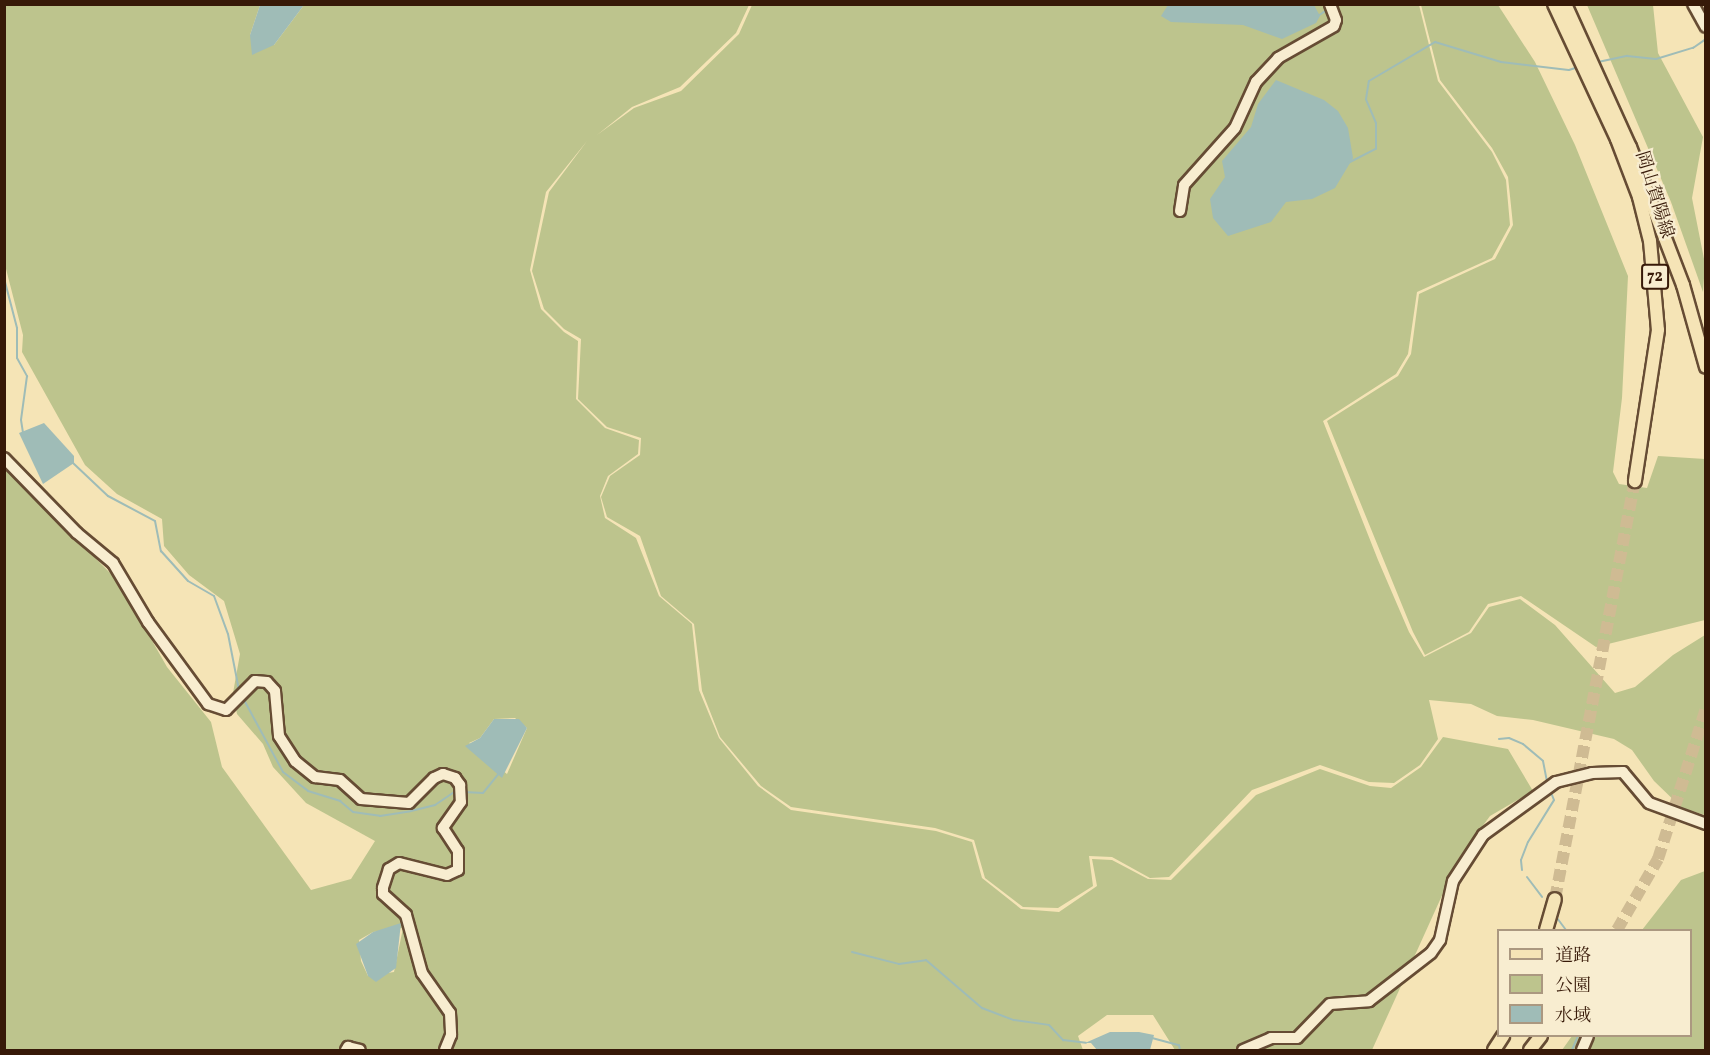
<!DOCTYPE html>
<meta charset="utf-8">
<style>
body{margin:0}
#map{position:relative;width:1710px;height:1055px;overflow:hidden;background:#f5e4b6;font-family:Vollkorn,"Noto Serif JP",serif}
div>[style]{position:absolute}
.green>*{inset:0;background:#bdc48d}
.water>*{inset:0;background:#9fbcb7}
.stream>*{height:2px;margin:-1px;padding:0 1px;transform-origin:1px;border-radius:1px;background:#9fbcb7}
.major-tunnel>*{height:12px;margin-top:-6px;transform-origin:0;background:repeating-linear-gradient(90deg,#cfbb93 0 12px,transparent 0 18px)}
.roads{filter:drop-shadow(2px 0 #664c34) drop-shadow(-2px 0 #664c34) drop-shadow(0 2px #664c34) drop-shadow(0 -2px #664c34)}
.minor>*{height:10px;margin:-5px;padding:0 5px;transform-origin:5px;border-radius:5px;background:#f8edd0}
.major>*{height:12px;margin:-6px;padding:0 6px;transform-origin:6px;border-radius:6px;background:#f5e4b6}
span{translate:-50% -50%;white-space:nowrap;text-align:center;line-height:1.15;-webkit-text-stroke:4.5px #f8edd0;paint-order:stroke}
.shield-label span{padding:2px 4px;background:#f8edd0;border:2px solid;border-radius:4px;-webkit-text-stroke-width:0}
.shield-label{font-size:16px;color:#371908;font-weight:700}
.street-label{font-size:18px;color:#371908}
.frame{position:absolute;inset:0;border:6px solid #371908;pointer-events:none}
.legend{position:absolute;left:1497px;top:929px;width:195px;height:108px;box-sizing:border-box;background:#f8edd0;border:2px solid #ab9880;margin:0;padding:8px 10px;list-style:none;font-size:18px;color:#371908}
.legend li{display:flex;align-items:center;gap:12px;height:30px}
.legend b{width:30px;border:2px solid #ab9880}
</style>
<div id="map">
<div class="green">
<i style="clip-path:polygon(evenodd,5px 5px,260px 5px,250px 35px,274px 45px,304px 5px,749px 5px,736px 33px,680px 87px,632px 107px,597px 135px,634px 108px,681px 91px,739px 34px,752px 5px,1419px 5px,1438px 81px,1492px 152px,1506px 180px,1510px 225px,1492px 258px,1417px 292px,1408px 354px,1396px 374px,1323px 421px,1378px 560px,1409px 632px,1424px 657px,1471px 633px,1489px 607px,1520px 599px,1555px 625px,1615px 693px,1635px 687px,1673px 655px,1705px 635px,1705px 815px,1682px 808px,1654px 781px,1632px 750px,1614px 739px,1533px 720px,1497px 716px,1471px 704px,1429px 700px,1438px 739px,1420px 765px,1394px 783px,1369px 782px,1320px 765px,1252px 790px,1169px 877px,1150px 878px,1112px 857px,1089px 856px,1093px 886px,1058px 908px,1023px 907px,985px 878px,974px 840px,935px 828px,791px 807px,761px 786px,720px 737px,702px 691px,694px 624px,661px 596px,640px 536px,607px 517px,601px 497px,610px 476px,640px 455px,641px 438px,607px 427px,578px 399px,581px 339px,564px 329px,544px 309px,532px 271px,549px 192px,587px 141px,546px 192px,530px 270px,541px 309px,564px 332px,578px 341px,576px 399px,605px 428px,639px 440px,638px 454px,608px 476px,600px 496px,605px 518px,636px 538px,659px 596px,692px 624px,699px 690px,719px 738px,758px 786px,791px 810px,936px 831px,972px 842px,982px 878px,1021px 909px,1059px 912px,1097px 886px,1092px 859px,1112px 860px,1148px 879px,1171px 880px,1256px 795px,1320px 769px,1370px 786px,1391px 788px,1421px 767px,1443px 737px,1508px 749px,1533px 791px,1490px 816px,1459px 858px,1372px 1050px,1175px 1050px,1153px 1015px,1107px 1015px,1078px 1036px,1083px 1050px,5px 1050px,4px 466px,118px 581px,167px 667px,211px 722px,222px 767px,311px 890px,351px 879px,375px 841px,306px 803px,273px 767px,263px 744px,237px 714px,233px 693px,240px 654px,224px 601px,189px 575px,164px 546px,162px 519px,117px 494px,85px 465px,22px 352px,23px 335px,5px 265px,5px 5px,515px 718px,527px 728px,507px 774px,469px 743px,480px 738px,494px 719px,515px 718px,5px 5px,403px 928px,394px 972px,368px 976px,361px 961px,359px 940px,373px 932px,403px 928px)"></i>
<i style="clip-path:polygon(1421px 5px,1498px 5px,1535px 62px,1575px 145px,1628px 276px,1622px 398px,1613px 472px,1619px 484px,1647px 488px,1658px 456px,1705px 459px,1705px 620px,1596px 647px,1521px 596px,1488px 604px,1469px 632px,1425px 655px,1413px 632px,1327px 421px,1398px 376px,1411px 354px,1419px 294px,1495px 259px,1513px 225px,1508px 177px,1492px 148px,1440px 80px)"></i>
<i style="clip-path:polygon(1587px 5px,1653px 5px,1658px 53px,1703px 137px,1692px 198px,1705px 264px,1703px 292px,1671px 202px)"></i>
<i style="clip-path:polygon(1705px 871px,1705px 1050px,1562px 1050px,1572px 1036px,1690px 1036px,1690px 930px,1642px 930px,1681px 880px)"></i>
</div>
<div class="water">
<i style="clip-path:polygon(260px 5px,304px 5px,274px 45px,252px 55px,250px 35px)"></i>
<i style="clip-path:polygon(1314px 5px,1320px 16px,1316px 23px,1282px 39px,1243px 25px,1171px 22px,1161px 16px,1168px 5px)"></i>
<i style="clip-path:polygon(1276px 80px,1324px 100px,1338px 111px,1348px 128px,1353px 158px,1335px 188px,1312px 199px,1286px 202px,1271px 222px,1228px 236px,1213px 218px,1210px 199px,1225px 177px,1222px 161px,1251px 127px,1258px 104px)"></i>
<i style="clip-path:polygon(44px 423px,74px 456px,74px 463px,43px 484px,19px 433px)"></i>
<i style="clip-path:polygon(494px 719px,519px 719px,527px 728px,502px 778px,465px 746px,480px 738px)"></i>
<i style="clip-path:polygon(401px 923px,396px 968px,376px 982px,368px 976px,356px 944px,373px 932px)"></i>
<i style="clip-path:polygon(1110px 1032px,1139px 1032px,1154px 1035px,1150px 1050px,1097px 1050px,1091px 1043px,1085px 1043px)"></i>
</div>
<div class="stream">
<i style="left:1318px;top:16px;width:12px;rotate:-35deg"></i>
<i style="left:1598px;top:62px;width:30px;rotate:-12deg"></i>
<i style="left:1627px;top:56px;width:29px;rotate:6deg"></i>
<i style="left:1656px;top:59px;width:39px;rotate:-17deg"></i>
<i style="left:1693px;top:48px;width:16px;rotate:-35deg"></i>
<i style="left:1348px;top:163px;width:31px;rotate:-27deg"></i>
<i style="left:1376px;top:149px;width:26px;rotate:-90deg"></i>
<i style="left:1376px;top:123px;width:26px;rotate:-113deg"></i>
<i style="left:1366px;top:99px;width:18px;rotate:-81deg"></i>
<i style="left:1369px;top:81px;width:77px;rotate:-30.6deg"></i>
<i style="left:1435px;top:42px;width:69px;rotate:16.9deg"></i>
<i style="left:1501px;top:62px;width:68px;rotate:6.7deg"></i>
<i style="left:1569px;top:70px;width:9px;rotate:-18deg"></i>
<i style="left:4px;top:278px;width:52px;rotate:75.4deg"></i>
<i style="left:17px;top:328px;width:30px;rotate:90deg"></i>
<i style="left:17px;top:358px;width:21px;rotate:61deg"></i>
<i style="left:27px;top:376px;width:44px;rotate:97.8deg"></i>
<i style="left:21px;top:420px;width:13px;rotate:81deg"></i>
<i style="left:73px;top:463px;width:48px;rotate:43.3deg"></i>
<i style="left:108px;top:496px;width:53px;rotate:28deg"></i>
<i style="left:155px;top:521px;width:31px;rotate:79deg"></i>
<i style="left:161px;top:551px;width:40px;rotate:48deg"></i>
<i style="left:188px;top:581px;width:30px;rotate:30deg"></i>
<i style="left:214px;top:596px;width:40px;rotate:69.8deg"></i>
<i style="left:228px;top:634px;width:57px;rotate:78.9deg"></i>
<i style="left:243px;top:698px;width:84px;rotate:61.6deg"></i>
<i style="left:283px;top:772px;width:31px;rotate:37deg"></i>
<i style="left:308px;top:791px;width:34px;rotate:17deg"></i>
<i style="left:340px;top:801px;width:17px;rotate:40deg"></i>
<i style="left:353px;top:812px;width:27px;rotate:8deg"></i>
<i style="left:380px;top:816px;width:31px;rotate:-9deg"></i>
<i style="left:411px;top:811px;width:25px;rotate:-14deg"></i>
<i style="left:435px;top:805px;width:25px;rotate:-34deg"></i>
<i style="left:1499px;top:739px;width:10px;rotate:-6deg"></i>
<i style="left:1509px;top:738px;width:15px;rotate:23deg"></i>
<i style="left:1523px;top:744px;width:26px;rotate:40deg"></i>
<i style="left:1543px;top:761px;width:21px;rotate:79deg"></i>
<i style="left:464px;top:792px;width:19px;rotate:3deg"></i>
<i style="left:483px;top:793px;width:27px;rotate:-51deg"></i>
<i style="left:1522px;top:870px;width:10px;rotate:-96deg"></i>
<i style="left:1521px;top:860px;width:19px;rotate:-69deg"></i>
<i style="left:1528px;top:842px;width:49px;rotate:-58.2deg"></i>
<i style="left:1554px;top:800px;width:11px;rotate:-112deg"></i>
<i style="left:1527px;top:877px;width:25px;rotate:53deg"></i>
<i style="left:1557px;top:918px;width:15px;rotate:53deg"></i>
<i style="left:852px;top:952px;width:49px;rotate:14.3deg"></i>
<i style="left:899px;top:964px;width:27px;rotate:-8deg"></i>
<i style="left:926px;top:960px;width:74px;rotate:40.6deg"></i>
<i style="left:982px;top:1008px;width:34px;rotate:21deg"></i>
<i style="left:1014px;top:1020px;width:35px;rotate:8deg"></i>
<i style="left:1049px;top:1025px;width:21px;rotate:47deg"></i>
<i style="left:1063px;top:1040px;width:23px;rotate:7deg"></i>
<i style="left:1152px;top:1038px;width:28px;rotate:15deg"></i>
<i style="left:1179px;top:1045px;width:5px;rotate:79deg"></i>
<i style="left:1572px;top:1050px;width:15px;rotate:-67deg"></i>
</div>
<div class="major-tunnel">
<i style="left:1555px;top:899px;width:426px;rotate:-79.2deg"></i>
<i style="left:1617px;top:930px;width:82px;rotate:-60deg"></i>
<i style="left:1658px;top:859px;width:157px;rotate:-72.3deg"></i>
</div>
<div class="roads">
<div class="minor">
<i style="left:1693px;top:4px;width:26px;rotate:61deg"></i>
<i style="left:1180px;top:211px;width:26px;rotate:-81deg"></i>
<i style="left:1184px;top:185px;width:76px;rotate:-48.2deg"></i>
<i style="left:1235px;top:128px;width:51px;rotate:-65.5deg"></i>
<i style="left:1256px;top:82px;width:33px;rotate:-47deg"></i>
<i style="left:1278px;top:58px;width:64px;rotate:-29.7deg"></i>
<i style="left:1334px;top:26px;width:6px;rotate:-72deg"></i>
<i style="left:1336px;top:20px;width:17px;rotate:-111deg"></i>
<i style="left:4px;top:458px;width:105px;rotate:45.8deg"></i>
<i style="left:77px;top:533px;width:47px;rotate:39.8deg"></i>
<i style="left:113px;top:563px;width:69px;rotate:59.3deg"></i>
<i style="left:148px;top:622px;width:102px;rotate:53.8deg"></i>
<i style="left:208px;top:704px;width:19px;rotate:18deg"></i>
<i style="left:226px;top:710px;width:41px;rotate:-45deg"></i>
<i style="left:255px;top:681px;width:12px;rotate:5deg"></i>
<i style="left:267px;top:682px;width:12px;rotate:48deg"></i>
<i style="left:275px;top:691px;width:45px;rotate:84.9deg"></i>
<i style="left:279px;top:736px;width:30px;rotate:57deg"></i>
<i style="left:295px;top:761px;width:26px;rotate:39deg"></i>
<i style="left:315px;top:777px;width:25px;rotate:7deg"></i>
<i style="left:340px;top:780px;width:28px;rotate:42deg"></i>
<i style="left:361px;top:799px;width:48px;rotate:4.8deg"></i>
<i style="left:409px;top:803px;width:35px;rotate:-45deg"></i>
<i style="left:434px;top:778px;width:10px;rotate:-24deg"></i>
<i style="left:443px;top:774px;width:13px;rotate:18deg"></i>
<i style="left:455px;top:778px;width:9px;rotate:54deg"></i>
<i style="left:460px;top:785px;width:17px;rotate:87deg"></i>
<i style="left:461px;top:802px;width:32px;rotate:125deg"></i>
<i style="left:443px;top:828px;width:27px;rotate:57deg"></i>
<i style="left:458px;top:851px;width:19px;rotate:90deg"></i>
<i style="left:458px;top:870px;width:12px;rotate:156deg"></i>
<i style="left:447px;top:875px;width:49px;rotate:-166deg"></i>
<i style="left:399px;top:863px;width:12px;rotate:149deg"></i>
<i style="left:389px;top:869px;width:20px;rotate:108deg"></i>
<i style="left:383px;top:888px;width:6px;rotate:90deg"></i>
<i style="left:383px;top:894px;width:31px;rotate:42deg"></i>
<i style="left:406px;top:915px;width:60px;rotate:74.6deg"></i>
<i style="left:422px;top:973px;width:49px;rotate:55deg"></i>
<i style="left:450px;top:1013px;width:22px;rotate:87deg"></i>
<i style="left:451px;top:1035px;width:16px;rotate:112deg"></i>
<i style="left:346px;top:1050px;width:4px;rotate:-56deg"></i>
<i style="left:348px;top:1047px;width:12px;rotate:14deg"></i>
<i style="left:1243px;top:1050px;width:30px;rotate:-23deg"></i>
<i style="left:1271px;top:1038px;width:26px"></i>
<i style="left:1297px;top:1038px;width:47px;rotate:-45.9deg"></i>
<i style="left:1330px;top:1004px;width:39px;rotate:-4deg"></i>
<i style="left:1369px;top:1001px;width:78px;rotate:-37.7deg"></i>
<i style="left:1431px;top:953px;width:16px;rotate:-55deg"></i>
<i style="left:1440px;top:940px;width:60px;rotate:-77.6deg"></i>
<i style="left:1453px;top:881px;width:55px;rotate:-56.9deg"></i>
<i style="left:1483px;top:835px;width:90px;rotate:-36deg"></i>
<i style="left:1556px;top:782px;width:37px;rotate:-14deg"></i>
<i style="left:1592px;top:773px;width:31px;rotate:-2deg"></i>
<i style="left:1623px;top:772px;width:40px;rotate:50deg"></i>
<i style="left:1649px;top:803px;width:61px;rotate:20.2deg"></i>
<i style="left:1582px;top:1050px;width:15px;rotate:-67deg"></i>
</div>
<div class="major">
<i style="left:1554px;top:4px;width:149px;rotate:65deg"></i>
<i style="left:1617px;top:139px;width:62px;rotate:69.2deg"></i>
<i style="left:1639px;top:197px;width:45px;rotate:76deg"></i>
<i style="left:1650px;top:241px;width:89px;rotate:84.9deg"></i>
<i style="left:1658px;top:330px;width:153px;rotate:98.7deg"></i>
<i style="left:1565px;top:4px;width:157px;rotate:65.6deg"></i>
<i style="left:1630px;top:147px;width:148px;rotate:69deg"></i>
<i style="left:1683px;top:285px;width:85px;rotate:74.3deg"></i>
<i style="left:1546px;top:930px;width:32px;rotate:-74deg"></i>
<i style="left:1494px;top:1050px;width:17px;rotate:-57deg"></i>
<i style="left:1530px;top:1050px;width:18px;rotate:-52deg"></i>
</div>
</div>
<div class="shield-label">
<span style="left:1655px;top:277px">72</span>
</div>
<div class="street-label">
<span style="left:1653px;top:195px;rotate:73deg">岡山賀陽線</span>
</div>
<div class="frame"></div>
<ul class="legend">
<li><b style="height:8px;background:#f5e4b6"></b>道路</li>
<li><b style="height:16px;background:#bdc48d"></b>公園</li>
<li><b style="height:16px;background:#9fbcb7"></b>水域</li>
</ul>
</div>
